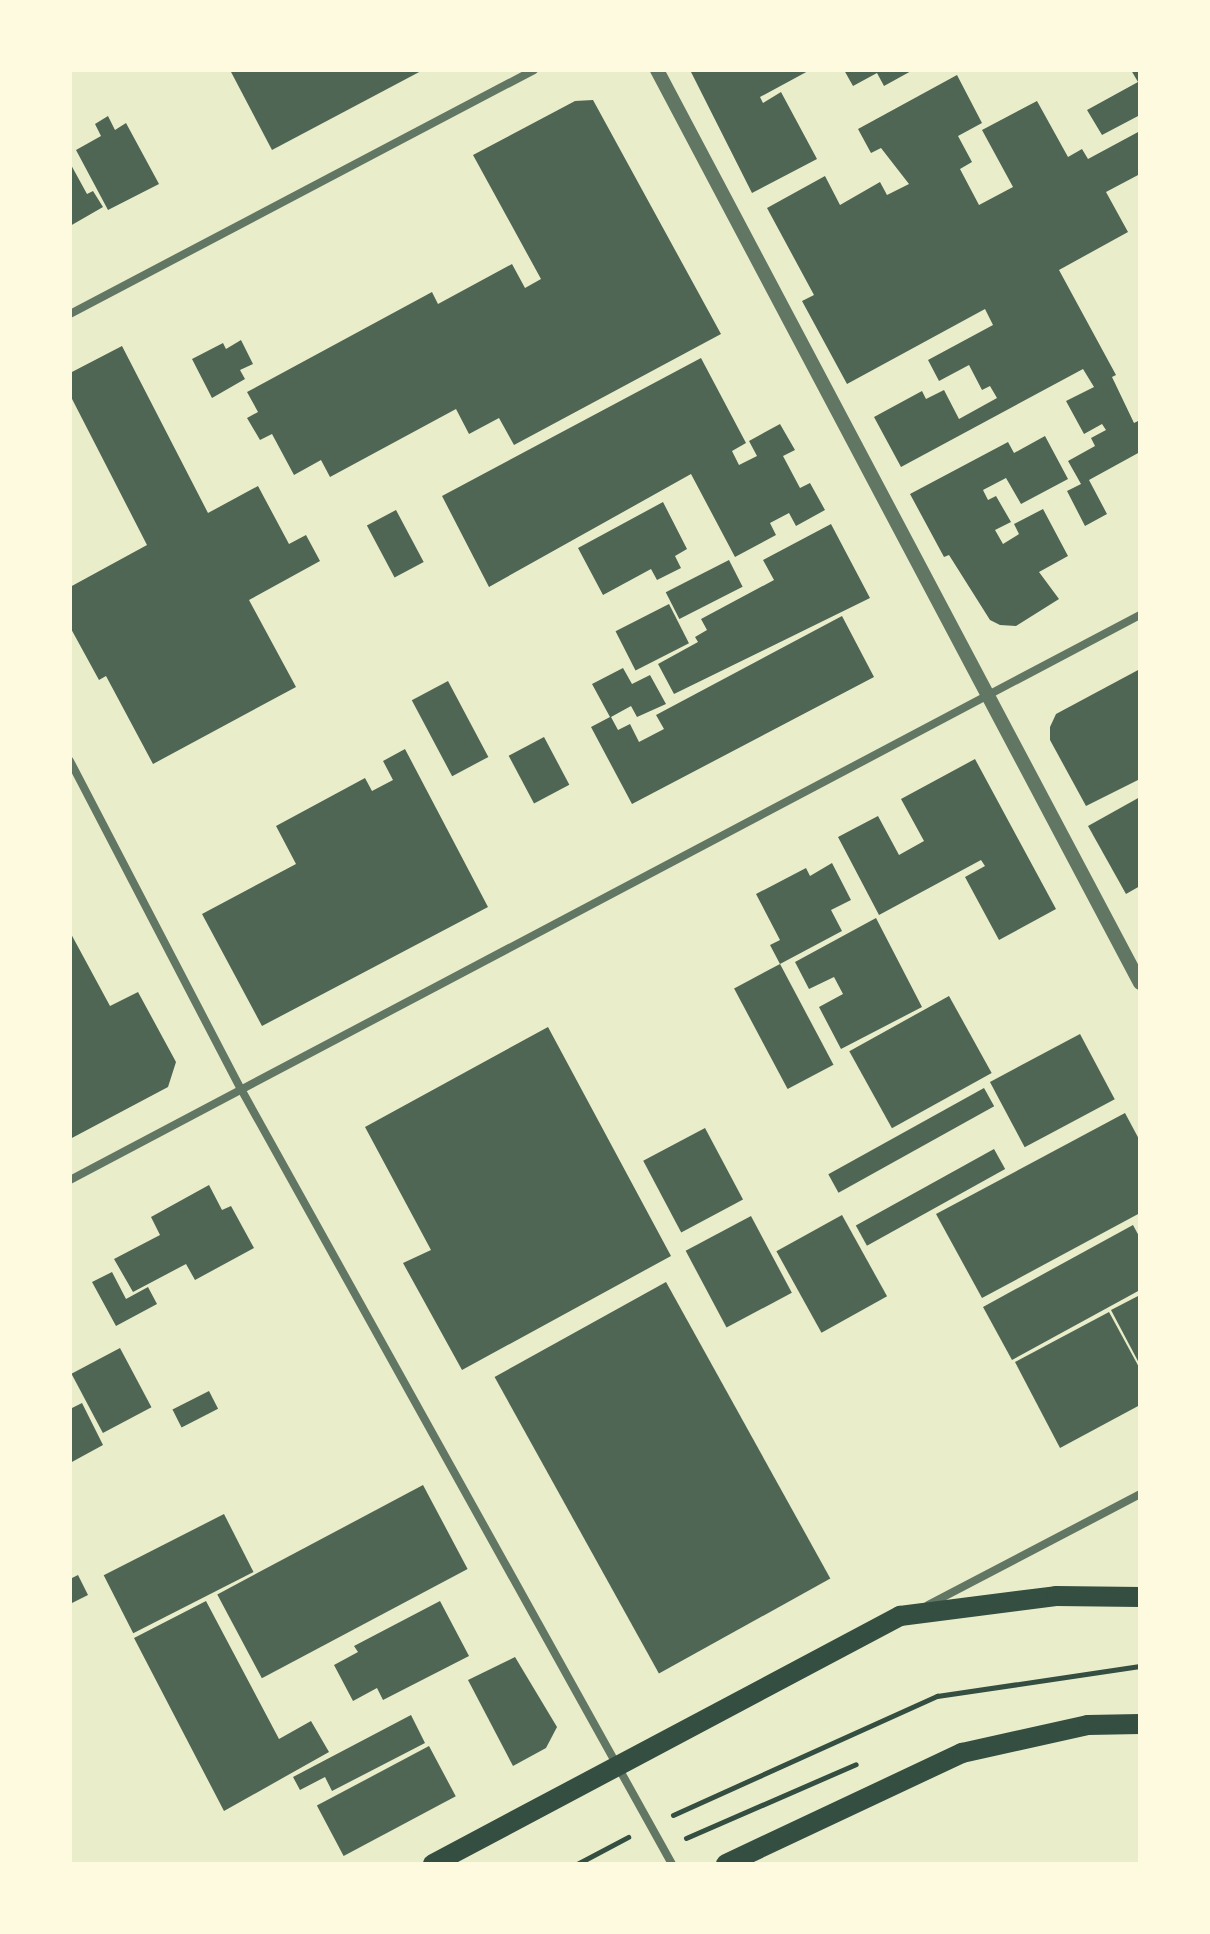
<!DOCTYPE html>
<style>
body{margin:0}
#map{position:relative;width:1210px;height:1934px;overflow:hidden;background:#e9edc9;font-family:"IBM Plex Serif",serif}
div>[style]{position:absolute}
.building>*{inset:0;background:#4f6655;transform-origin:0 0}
.path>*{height:5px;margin:-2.5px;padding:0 2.5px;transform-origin:2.5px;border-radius:2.5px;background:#344e41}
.minor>*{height:8px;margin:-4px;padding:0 4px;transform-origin:4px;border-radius:4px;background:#617663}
.tertiary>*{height:14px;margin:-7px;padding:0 7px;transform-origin:7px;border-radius:7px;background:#617663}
.primary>*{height:20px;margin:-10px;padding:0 10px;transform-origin:10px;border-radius:10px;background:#344e41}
span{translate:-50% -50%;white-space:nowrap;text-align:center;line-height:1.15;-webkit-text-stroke:6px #fefae0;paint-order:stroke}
.frame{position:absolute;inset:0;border:72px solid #fefae0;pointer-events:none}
</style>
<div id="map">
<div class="building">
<i style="clip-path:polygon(230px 70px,423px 70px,272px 150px)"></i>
<i style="clip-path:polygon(690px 70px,810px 70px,760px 97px,763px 103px,781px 92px,817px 159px,752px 193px)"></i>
<i style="clip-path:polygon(844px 70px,913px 70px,884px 86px,877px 73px,853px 86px)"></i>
<i style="clip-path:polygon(1131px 70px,1140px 70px,1140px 115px,1102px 135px,1087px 110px,1138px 82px)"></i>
<i style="clip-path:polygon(957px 75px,982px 123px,958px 136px,972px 162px,960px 169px,979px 205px,1013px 187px,982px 130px,1037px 101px,1068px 157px,1082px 149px,1088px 159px,1140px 131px,1140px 174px,1106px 192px,1128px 232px,1059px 270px,1116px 375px,1112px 377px,1134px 423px,1140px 420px,1140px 452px,1089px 480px,1107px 514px,1085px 526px,1067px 491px,1081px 484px,1068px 461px,1095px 446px,1091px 438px,1106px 430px,1102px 424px,1084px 434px,1066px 401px,1094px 387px,1083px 369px,901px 467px,874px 417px,922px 391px,926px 399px,944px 390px,959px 419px,997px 398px,990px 386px,982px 390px,969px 365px,939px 381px,928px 360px,993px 325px,985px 309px,847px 384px,802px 301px,814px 295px,767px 208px,825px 176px,840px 205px,880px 182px,887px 195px,909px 184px,881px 148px,871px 153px,858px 129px)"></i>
<i style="clip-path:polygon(593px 100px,721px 334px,514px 445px,499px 418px,469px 434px,456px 409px,330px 477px,321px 460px,294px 475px,272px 434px,260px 440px,247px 418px,258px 412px,247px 392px,432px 292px,438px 304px,512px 264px,525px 288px,541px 279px,473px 155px,575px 101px)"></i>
<i style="clip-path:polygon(108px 116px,115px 130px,126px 123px,159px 184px,108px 210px,76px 150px,101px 136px,95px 124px)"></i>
<i style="clip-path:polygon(70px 163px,87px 194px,93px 191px,103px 207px,70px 226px)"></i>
<i style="clip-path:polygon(241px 340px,253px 364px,240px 370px,245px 379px,212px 398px,192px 359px,223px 343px,226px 349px)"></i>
<i style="clip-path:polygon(122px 346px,208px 513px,258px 486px,289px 544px,306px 535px,320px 561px,249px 600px,296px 687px,153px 764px,106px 676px,99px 680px,70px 627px,70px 587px,147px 545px,70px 395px,70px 373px)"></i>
<i style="clip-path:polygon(701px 358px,746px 443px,732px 451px,739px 465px,757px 456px,749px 441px,780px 424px,795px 450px,783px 456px,800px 488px,810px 483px,825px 510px,796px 526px,789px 513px,770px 523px,776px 535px,735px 557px,691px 474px,489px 587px,442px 496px)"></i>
<i style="clip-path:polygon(1045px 436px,1068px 479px,1021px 504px,1006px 478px,983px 490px,988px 500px,996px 496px,1011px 522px,995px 530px,1003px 544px,1019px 534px,1014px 524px,1043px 509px,1068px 556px,1039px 572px,1059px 599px,1016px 626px,1000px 625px,990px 620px,949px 555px,944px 557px,910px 494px,1008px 442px,1014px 453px)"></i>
<i style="clip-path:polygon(663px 502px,687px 549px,675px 556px,681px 568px,657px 580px,651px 569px,603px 595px,578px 548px)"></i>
<i style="left:396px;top:510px;width:59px;height:33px;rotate:62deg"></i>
<i style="clip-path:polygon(831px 524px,870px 598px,674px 694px,658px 664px,698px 642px,695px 637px,707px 630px,701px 619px,774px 580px,763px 560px)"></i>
<i style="left:729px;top:560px;width:30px;height:71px;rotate:63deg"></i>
<i style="left:669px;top:604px;width:44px;height:60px;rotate:63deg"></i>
<i style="clip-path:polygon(842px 616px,874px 677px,632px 804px,591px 727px,610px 717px,592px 684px,623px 668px,632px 684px,650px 675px,666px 704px,637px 717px,631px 706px,611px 717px,618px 730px,630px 724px,639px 742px,664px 729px,656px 715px)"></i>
<i style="clip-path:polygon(1140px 669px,1140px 779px,1086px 806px,1050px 740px,1050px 727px,1056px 714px)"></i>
<i style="left:448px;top:681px;width:86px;height:41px;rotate:62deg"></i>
<i style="left:544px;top:737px;width:54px;height:40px;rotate:62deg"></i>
<i style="clip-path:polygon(405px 749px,488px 907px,262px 1026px,202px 914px,296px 864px,276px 826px,365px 778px,372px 791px,393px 780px,383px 761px)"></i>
<i style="clip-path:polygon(975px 759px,1056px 909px,999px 940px,965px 877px,985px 866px,981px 860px,879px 915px,838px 837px,878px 816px,899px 855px,924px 841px,901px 799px)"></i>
<i style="clip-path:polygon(1140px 797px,1140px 886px,1126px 894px,1088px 826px)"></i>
<i style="clip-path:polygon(832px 863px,851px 900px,831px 910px,842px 931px,780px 964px,770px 945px,780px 940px,756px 894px,806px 868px,810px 876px)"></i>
<i style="clip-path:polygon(876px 918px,922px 1007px,841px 1049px,819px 1007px,843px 994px,834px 977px,809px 989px,795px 962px)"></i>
<i style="clip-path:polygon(70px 932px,110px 1006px,138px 992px,176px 1062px,168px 1087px,70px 1139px)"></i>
<i style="left:780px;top:964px;width:114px;height:52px;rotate:62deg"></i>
<i style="left:949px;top:996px;width:88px;height:114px;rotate:61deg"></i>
<i style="clip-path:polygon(548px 1027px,671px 1256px,462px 1370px,403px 1263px,431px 1250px,365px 1127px)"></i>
<i style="left:1080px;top:1034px;width:74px;height:102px;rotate:62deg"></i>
<i style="left:984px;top:1088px;width:21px;height:178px;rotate:61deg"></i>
<i style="clip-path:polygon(1125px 1113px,1140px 1141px,1140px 1213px,982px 1298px,936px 1214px)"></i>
<i style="left:705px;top:1128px;width:81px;height:70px;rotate:62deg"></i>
<i style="left:994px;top:1149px;width:23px;height:158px;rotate:61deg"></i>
<i style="clip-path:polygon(209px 1185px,222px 1210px,231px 1206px,254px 1248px,195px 1280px,186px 1264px,133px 1292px,114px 1259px,160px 1235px,151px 1217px)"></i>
<i style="left:842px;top:1215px;width:93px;height:75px;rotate:61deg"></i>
<i style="left:751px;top:1216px;width:87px;height:74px;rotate:62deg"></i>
<i style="clip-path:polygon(1133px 1225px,1140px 1238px,1140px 1290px,1012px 1360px,983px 1307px)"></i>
<i style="clip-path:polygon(112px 1272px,126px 1299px,148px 1287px,157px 1304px,116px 1326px,92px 1282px)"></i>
<i style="left:666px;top:1282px;width:339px;height:196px;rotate:61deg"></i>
<i style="clip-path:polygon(1140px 1295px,1140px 1365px,1111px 1310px)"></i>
<i style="clip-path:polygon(1109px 1312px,1140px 1369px,1140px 1405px,1060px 1448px,1015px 1362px)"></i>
<i style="left:120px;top:1348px;width:67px;height:55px;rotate:62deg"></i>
<i style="left:209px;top:1391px;width:20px;height:41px;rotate:63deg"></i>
<i style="clip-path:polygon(82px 1403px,103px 1445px,70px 1463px,70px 1409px)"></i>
<i style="left:423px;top:1485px;width:95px;height:233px;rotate:62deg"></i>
<i style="left:224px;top:1514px;width:65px;height:135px;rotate:63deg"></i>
<i style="clip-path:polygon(78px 1575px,88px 1595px,70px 1604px,70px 1579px)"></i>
<i style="clip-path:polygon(206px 1601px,279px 1739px,311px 1721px,329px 1752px,224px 1811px,134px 1638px)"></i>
<i style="clip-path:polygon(440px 1601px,469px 1656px,383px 1700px,377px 1688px,353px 1701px,334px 1665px,358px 1652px,354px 1646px)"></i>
<i style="clip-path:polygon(515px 1657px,557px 1727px,546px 1748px,513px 1766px,468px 1680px)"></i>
<i style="clip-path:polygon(411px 1715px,425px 1743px,332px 1791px,325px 1777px,300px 1790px,293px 1777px)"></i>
<i style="left:429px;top:1746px;width:57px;height:127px;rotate:62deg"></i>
</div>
<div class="path">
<i style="left:673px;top:1815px;width:290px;rotate:-24.3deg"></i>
<i style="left:937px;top:1696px;width:205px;rotate:-8.4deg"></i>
<i style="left:686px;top:1838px;width:185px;rotate:-23.5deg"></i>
<i style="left:577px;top:1864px;width:58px;rotate:-27.9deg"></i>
</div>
<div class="minor">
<i style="left:70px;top:314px;width:524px;rotate:-27.74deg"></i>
<i style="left:70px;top:761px;width:370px;rotate:62.5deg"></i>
<i style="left:241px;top:1089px;width:887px;rotate:60.92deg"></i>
<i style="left:70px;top:1180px;width:1210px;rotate:-27.84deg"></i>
<i style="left:928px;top:1605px;width:239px;rotate:-27.6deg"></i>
</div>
<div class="tertiary">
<i style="left:657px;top:70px;width:1033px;rotate:62.12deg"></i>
</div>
<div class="primary">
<i style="left:433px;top:1864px;width:529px;rotate:-27.97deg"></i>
<i style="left:900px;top:1616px;width:157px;rotate:-7.3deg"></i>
<i style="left:1056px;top:1596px;width:84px;rotate:0.7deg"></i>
<i style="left:726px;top:1864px;width:261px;rotate:-25.2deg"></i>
<i style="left:962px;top:1753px;width:129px;rotate:-12.5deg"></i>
<i style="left:1088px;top:1725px;width:52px;rotate:-1.1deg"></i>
</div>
<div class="frame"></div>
</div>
